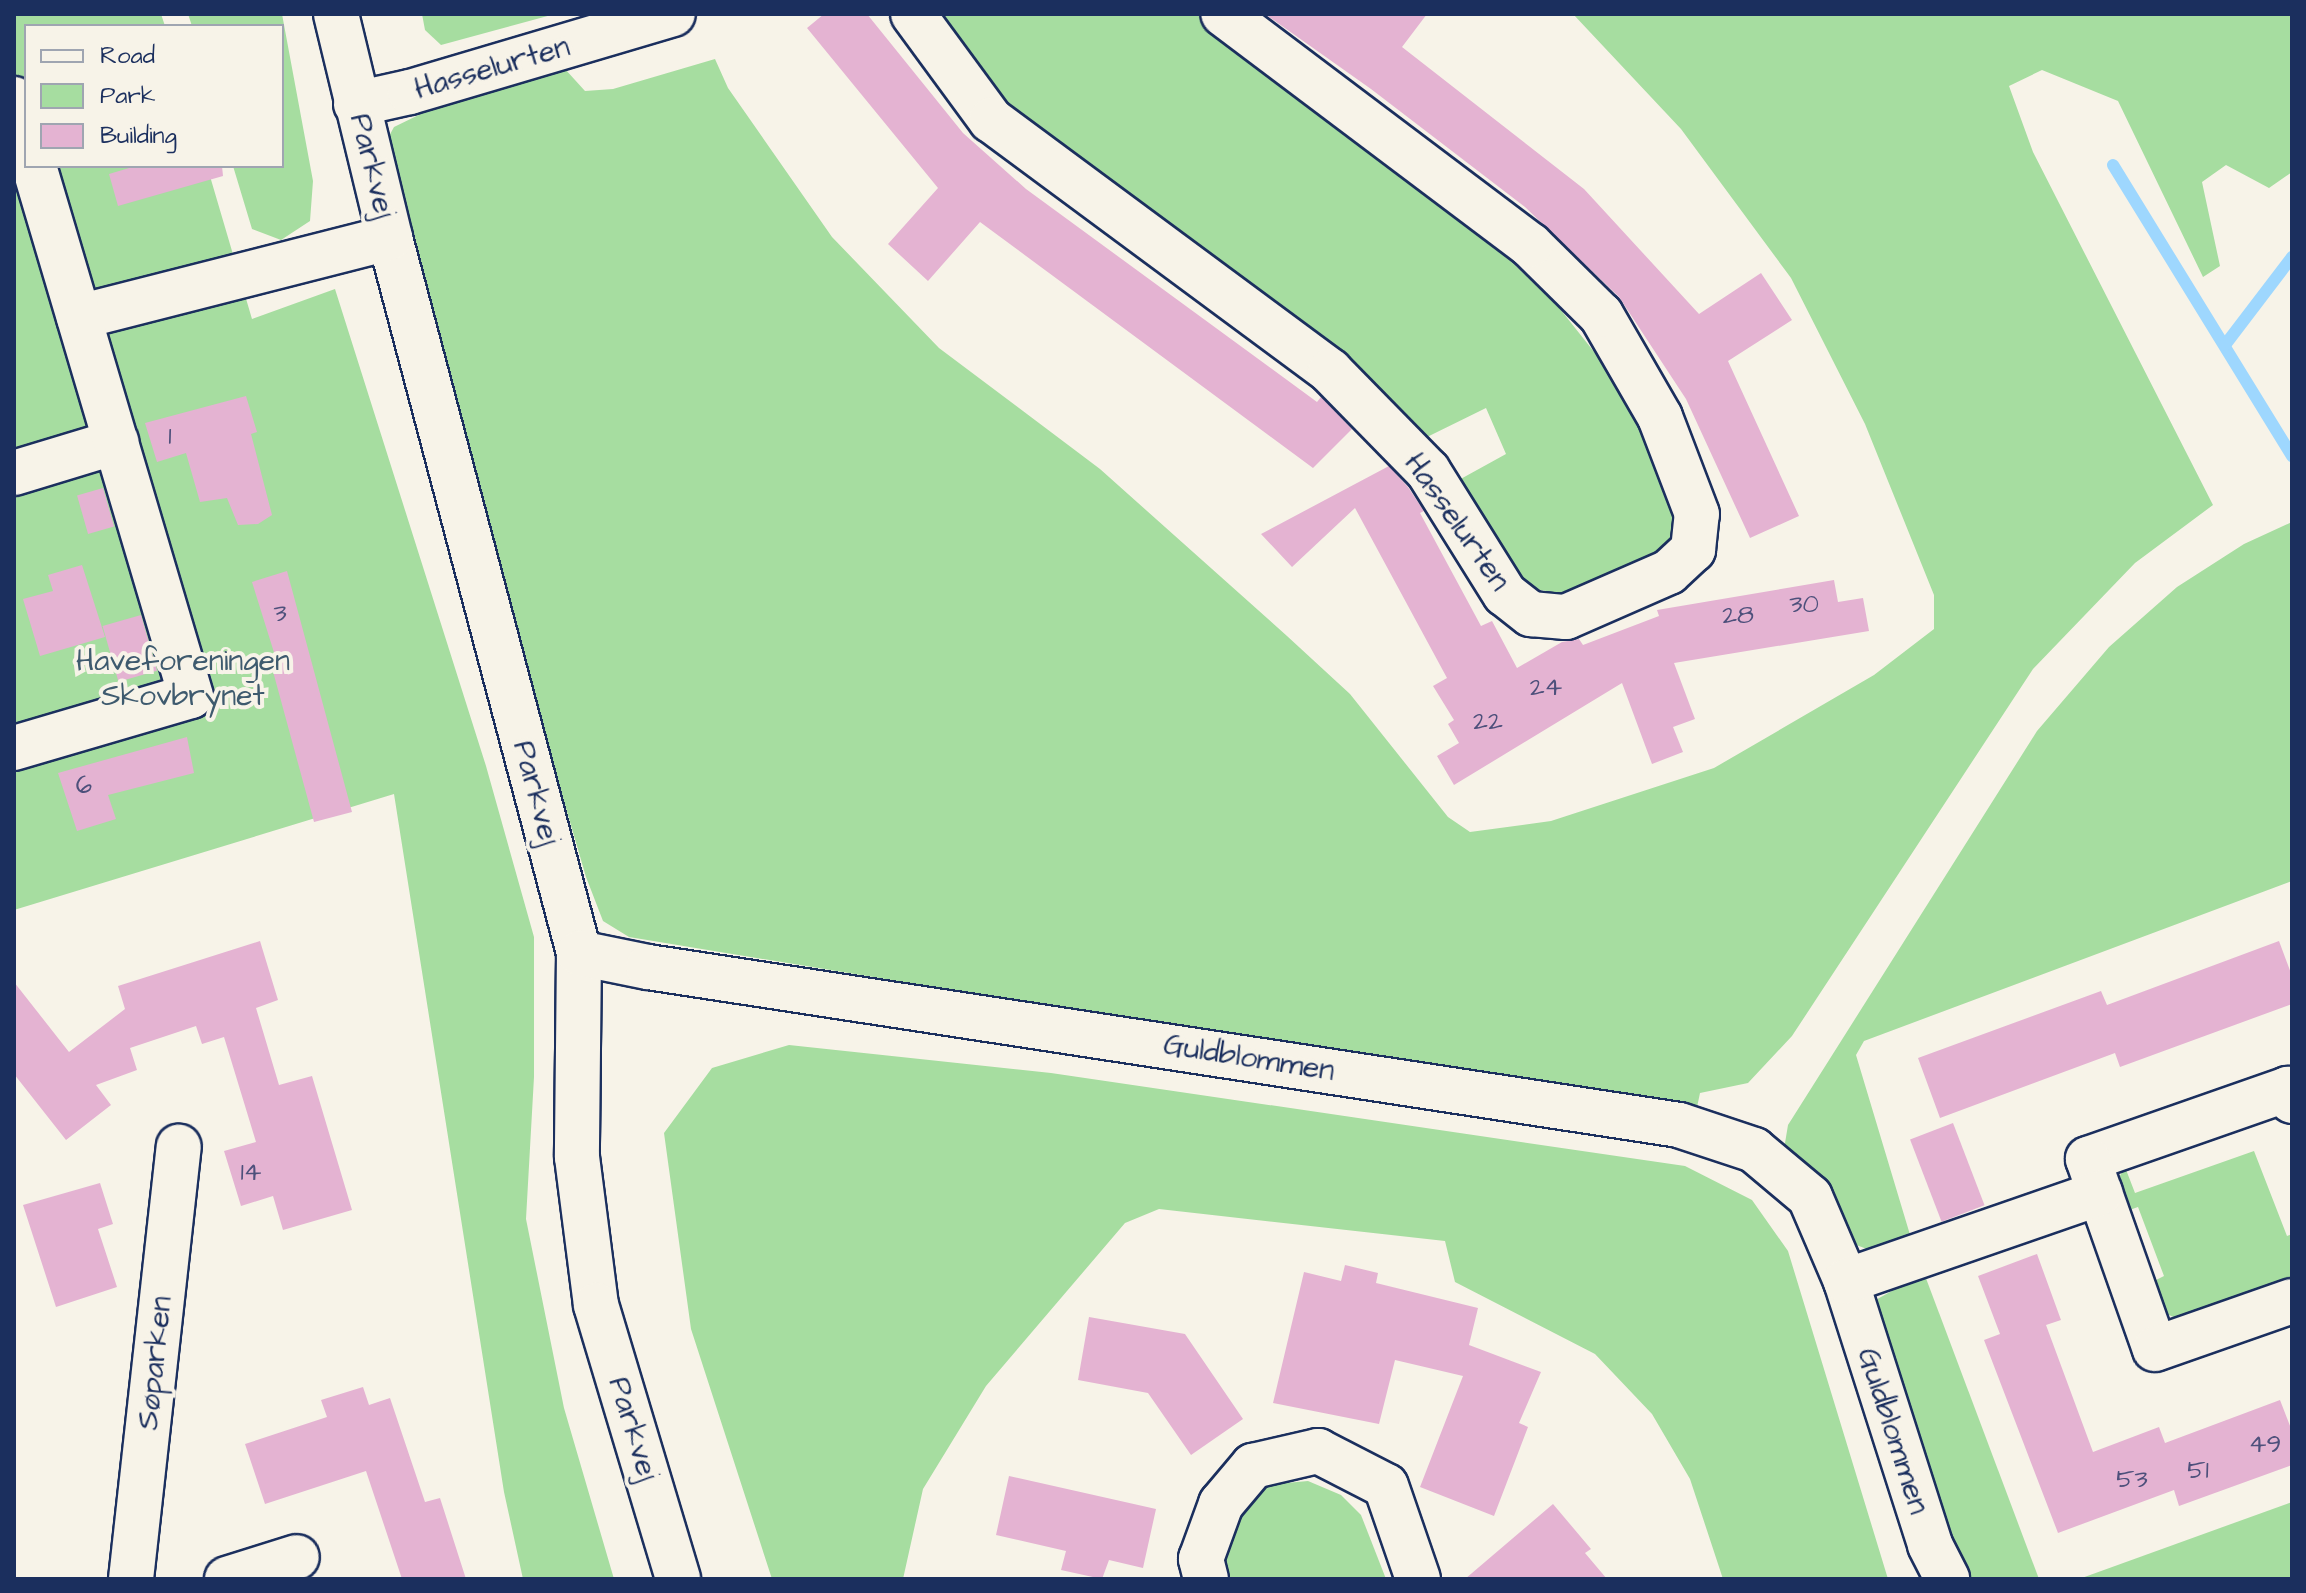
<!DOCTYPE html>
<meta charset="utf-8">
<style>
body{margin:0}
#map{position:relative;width:2306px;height:1593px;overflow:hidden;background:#f7f3e8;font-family:"Architects Daughter",sans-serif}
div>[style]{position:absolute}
.green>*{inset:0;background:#a6dda0}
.stream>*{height:12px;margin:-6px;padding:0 6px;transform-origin:6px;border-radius:6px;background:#9ed7fe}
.building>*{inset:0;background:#e4b3d2;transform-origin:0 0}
.roads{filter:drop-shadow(2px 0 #1b2f5e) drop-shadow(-2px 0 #1b2f5e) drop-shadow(0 2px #1b2f5e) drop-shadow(0 -2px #1b2f5e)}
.minor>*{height:44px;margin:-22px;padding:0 22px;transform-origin:22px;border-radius:22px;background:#f7f3e8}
span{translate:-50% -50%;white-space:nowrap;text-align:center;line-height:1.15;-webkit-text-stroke:8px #f7f3e8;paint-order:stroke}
.number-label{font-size:26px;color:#4d507b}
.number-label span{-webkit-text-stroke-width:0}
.street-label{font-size:30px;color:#1b2f5e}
.park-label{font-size:30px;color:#3e5a6e}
.frame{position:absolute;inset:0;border:16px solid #1b2f5e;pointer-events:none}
.legend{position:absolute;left:24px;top:24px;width:260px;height:144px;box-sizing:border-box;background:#f7f3e8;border:2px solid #9fa5b1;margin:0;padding:10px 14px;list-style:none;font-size:24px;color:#1b2f5e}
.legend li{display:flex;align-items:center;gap:16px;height:40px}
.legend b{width:40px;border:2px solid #9fa5b1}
</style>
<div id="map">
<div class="green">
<i style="clip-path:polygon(14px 14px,161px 14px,165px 26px,26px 26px,26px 166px,207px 166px,252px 319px,335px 289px,486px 766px,534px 937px,534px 1077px,526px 1219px,564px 1408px,614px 1579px,523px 1579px,504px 1492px,394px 794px,14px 910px)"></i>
<i style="clip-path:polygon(188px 14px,282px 14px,313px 181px,310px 221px,281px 240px,252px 229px,233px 166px,282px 166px,282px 26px,192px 26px)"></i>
<i style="clip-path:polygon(422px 14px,555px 14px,441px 45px,425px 30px)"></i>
<i style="clip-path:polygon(932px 14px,1196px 14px,1476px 227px,1560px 309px,1618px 382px,1650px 433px,1677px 504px,1678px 528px,1661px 556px,1571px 595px,1534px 589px,1503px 558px,1457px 481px,1506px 454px,1486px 408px,1425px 438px,1008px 109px)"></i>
<i style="clip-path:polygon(1573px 14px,2292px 14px,2292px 172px,2269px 188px,2226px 165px,2202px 182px,2220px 266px,2203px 277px,2118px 101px,2042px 70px,2009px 86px,2033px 152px,2213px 505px,2135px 563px,2033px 669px,1792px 1036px,1748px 1083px,1700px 1093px,1696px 1112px,629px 937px,603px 921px,586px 877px,421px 310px,383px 147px,394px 127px,433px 108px,565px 69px,585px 91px,613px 89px,715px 59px,728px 88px,832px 237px,939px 348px,1100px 469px,1287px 636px,1350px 694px,1448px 817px,1470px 832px,1551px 821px,1714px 768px,1874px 675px,1934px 629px,1934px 595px,1865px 424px,1791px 278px,1681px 129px)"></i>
<i style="clip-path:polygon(2292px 522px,2292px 881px,1864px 1041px,1856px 1055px,1911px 1238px,1872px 1251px,1846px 1241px,1784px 1149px,1788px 1125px,2037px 731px,2109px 647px,2177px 587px,2244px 544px)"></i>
<i style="clip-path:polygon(789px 1045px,1051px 1073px,1685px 1166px,1752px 1200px,1788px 1251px,1888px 1579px,1723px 1579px,1690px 1479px,1652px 1414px,1595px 1354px,1455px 1282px,1445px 1241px,1159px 1209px,1125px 1223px,986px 1386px,923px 1489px,903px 1579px,772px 1579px,691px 1329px,664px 1133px,712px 1068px)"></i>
<i style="clip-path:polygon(2254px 1151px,2287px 1236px,2292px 1234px,2292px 1282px,2183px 1321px,2157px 1310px,2148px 1284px,2164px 1276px,2138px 1207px,2121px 1213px,2114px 1186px,2125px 1167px,2135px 1193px)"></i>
<i style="clip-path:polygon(1924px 1273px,2039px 1579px,1955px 1579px,1872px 1302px)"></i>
<i style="clip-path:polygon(1308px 1481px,1341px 1495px,1361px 1515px,1386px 1579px,1220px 1579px,1226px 1517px,1245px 1495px,1275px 1484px)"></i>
<i style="clip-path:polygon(2292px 1502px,2292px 1579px,2079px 1579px)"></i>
</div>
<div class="stream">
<i style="left:2113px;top:165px;width:342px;rotate:58.4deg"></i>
<i style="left:2225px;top:345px;width:111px;rotate:-52.7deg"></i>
</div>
<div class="building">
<i style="clip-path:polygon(824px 14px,867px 14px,963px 133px,1026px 189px,1317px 402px,1321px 397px,1352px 429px,1313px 468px,980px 222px,928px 281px,888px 244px,938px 188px,807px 28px)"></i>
<i style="clip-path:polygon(1265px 14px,1427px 14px,1402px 47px,1584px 189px,1699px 314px,1761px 273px,1792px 320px,1728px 361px,1799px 516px,1750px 538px,1686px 399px,1619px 297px,1525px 207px,1371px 89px)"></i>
<i style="clip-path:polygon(136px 166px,222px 166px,223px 176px,118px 206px,109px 174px)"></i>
<i style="clip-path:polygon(246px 396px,257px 432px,251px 434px,272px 515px,258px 524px,238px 525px,227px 498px,200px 502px,186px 453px,157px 462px,145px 423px)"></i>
<i style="clip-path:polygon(1389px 466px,1408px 487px,1424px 511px,1420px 513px,1481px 626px,1492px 621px,1517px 668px,1562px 642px,1579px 639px,1583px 645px,1659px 616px,1657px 610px,1834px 580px,1838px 602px,1863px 598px,1869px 631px,1674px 663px,1695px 719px,1673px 727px,1683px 752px,1652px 764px,1622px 683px,1454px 785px,1437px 756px,1459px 743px,1448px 724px,1454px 720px,1433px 686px,1447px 678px,1355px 508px,1292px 567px,1261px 534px)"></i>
<i style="left:103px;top:488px;width:40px;height:27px;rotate:74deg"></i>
<i style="clip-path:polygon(82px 565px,105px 637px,40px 656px,23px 599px,53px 591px,48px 575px)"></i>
<i style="clip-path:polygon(287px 571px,352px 812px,314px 822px,271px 664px,277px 662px,252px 582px)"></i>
<i style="left:141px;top:615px;width:58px;height:40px;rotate:74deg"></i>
<i style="clip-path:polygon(187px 737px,194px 773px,108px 795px,116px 819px,77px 831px,58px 773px)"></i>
<i style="clip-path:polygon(260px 941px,278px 1000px,256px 1008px,279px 1085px,312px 1076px,352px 1210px,283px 1230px,273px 1196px,241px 1206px,224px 1151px,256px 1142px,224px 1037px,202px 1044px,196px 1026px,130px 1048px,137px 1070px,96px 1085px,111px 1105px,66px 1140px,14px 1074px,14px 982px,69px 1052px,125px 1009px,118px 986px)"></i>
<i style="clip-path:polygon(2279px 941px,2292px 976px,2292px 1004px,2120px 1067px,2115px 1053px,1940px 1118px,1918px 1058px,2101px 991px,2107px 1005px)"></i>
<i style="left:1953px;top:1123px;width:88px;height:46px;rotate:69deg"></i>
<i style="clip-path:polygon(100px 1183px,113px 1224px,98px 1229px,117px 1287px,56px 1307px,23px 1205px)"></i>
<i style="clip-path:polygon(2037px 1254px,2061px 1320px,2046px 1325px,2093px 1452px,2159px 1427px,2165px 1443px,2280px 1400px,2292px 1431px,2292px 1465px,2179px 1506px,2174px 1490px,2058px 1533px,1984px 1340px,2000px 1334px,1978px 1276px)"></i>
<i style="clip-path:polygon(1345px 1265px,1378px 1273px,1376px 1283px,1478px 1308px,1469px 1345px,1541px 1372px,1519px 1423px,1528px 1427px,1494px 1516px,1420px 1487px,1463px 1376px,1395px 1360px,1379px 1424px,1273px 1403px,1304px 1272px,1341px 1281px)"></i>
<i style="clip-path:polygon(1089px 1317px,1185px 1334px,1243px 1419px,1191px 1455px,1148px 1393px,1078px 1380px)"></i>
<i style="clip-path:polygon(363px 1387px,369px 1405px,390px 1398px,425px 1502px,440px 1498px,466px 1579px,402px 1579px,366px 1471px,265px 1504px,245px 1444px,327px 1417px,321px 1400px)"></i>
<i style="clip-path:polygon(1009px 1476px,1156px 1509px,1143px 1568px,1109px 1560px,1102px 1579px,1061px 1570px,1066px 1551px,996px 1535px)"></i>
<i style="clip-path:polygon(1553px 1504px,1591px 1549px,1585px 1553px,1607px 1579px,1465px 1579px)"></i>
</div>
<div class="roads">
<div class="minor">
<i style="left:336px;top:14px;width:230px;rotate:76.4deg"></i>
<i style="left:390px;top:238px;width:740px;rotate:75.19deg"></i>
<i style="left:579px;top:953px;width:204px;rotate:90.6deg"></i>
<i style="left:577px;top:1157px;width:149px;rotate:82.7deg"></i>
<i style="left:596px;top:1305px;width:286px;rotate:73.3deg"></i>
<i style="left:913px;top:14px;width:132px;rotate:53.7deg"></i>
<i style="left:991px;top:120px;width:422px;rotate:36.5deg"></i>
<i style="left:1330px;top:371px;width:140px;rotate:45.6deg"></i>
<i style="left:1428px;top:471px;width:145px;rotate:58deg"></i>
<i style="left:1505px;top:594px;width:33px;rotate:38deg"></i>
<i style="left:1531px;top:614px;width:35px;rotate:5deg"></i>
<i style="left:1566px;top:617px;width:112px;rotate:-23.6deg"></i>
<i style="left:1669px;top:572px;width:33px;rotate:-43deg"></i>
<i style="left:1693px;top:550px;width:36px;rotate:-84deg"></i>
<i style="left:1697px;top:514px;width:104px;rotate:-110.9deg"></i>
<i style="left:1660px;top:417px;width:118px;rotate:-120deg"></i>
<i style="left:1601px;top:315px;width:100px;rotate:-135.4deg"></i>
<i style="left:1530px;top:245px;width:384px;rotate:-143deg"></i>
<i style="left:14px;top:99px;width:43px;rotate:73.7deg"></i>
<i style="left:356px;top:104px;width:55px;rotate:-12.5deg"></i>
<i style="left:410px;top:92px;width:274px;rotate:-16.5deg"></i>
<i style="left:79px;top:317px;width:321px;rotate:-14.3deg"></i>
<i style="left:14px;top:473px;width:107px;rotate:-16.9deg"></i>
<i style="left:14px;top:748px;width:184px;rotate:-16.4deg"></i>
<i style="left:191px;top:696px;width:553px;rotate:-106.5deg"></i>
<i style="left:579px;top:953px;width:70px;rotate:11.5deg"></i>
<i style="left:648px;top:967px;width:1043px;rotate:8.71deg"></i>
<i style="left:1679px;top:1125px;width:79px;rotate:18.4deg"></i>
<i style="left:1754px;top:1150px;width:73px;rotate:40deg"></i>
<i style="left:1810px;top:1197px;width:91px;rotate:66.8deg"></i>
<i style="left:1846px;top:1281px;width:277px;rotate:72.3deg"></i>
<i style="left:1930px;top:1545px;width:38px;rotate:63deg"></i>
<i style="left:2292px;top:1101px;width:13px;rotate:-108deg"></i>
<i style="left:2288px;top:1089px;width:212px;rotate:160.7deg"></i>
<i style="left:2088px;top:1159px;width:201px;rotate:70.6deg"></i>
<i style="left:2155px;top:1349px;width:145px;rotate:-19.3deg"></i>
<i style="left:1846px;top:1281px;width:269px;rotate:-19.1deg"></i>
<i style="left:131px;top:1579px;width:435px;rotate:-83.7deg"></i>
<i style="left:227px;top:1579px;width:73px;rotate:-17.4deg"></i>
<i style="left:1206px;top:1579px;width:21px;rotate:-104deg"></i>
<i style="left:1201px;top:1559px;width:59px;rotate:-70deg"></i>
<i style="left:1221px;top:1504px;width:50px;rotate:-49.9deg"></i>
<i style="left:1253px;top:1466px;width:67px;rotate:-13deg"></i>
<i style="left:1318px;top:1451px;width:76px;rotate:27.2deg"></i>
<i style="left:1386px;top:1486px;width:98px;rotate:71deg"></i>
</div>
</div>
<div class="number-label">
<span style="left:170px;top:437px">1</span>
<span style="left:1804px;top:605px">30</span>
<span style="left:280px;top:614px">3</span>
<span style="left:1738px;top:616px">28</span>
<span style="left:1546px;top:688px">24</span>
<span style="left:1488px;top:722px">22</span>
<span style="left:84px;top:786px">6</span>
<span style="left:251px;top:1173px">14</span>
<span style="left:2265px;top:1445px">49</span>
<span style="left:2198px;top:1471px">51</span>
<span style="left:2132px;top:1480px">53</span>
</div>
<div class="street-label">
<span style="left:492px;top:68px;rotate:-16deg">Hasselurten</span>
<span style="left:372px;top:166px;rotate:76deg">Parkvej</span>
<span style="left:1457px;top:522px;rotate:55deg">Hasselurten</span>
<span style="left:536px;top:793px;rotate:75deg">Parkvej</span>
<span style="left:1249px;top:1058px;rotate:9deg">Guldblommen</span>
<span style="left:155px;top:1363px;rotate:-84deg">Søparken</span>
<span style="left:633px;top:1429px;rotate:73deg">Parkvej</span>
<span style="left:1893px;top:1431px;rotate:72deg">Guldblommen</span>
</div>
<div class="park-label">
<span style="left:183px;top:678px">Haveforeningen<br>Skovbrynet</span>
</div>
<div class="frame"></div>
<ul class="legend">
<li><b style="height:10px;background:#f7f3e8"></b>Road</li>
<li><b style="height:22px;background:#a6dda0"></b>Park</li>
<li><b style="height:22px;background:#e4b3d2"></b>Building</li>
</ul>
</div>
